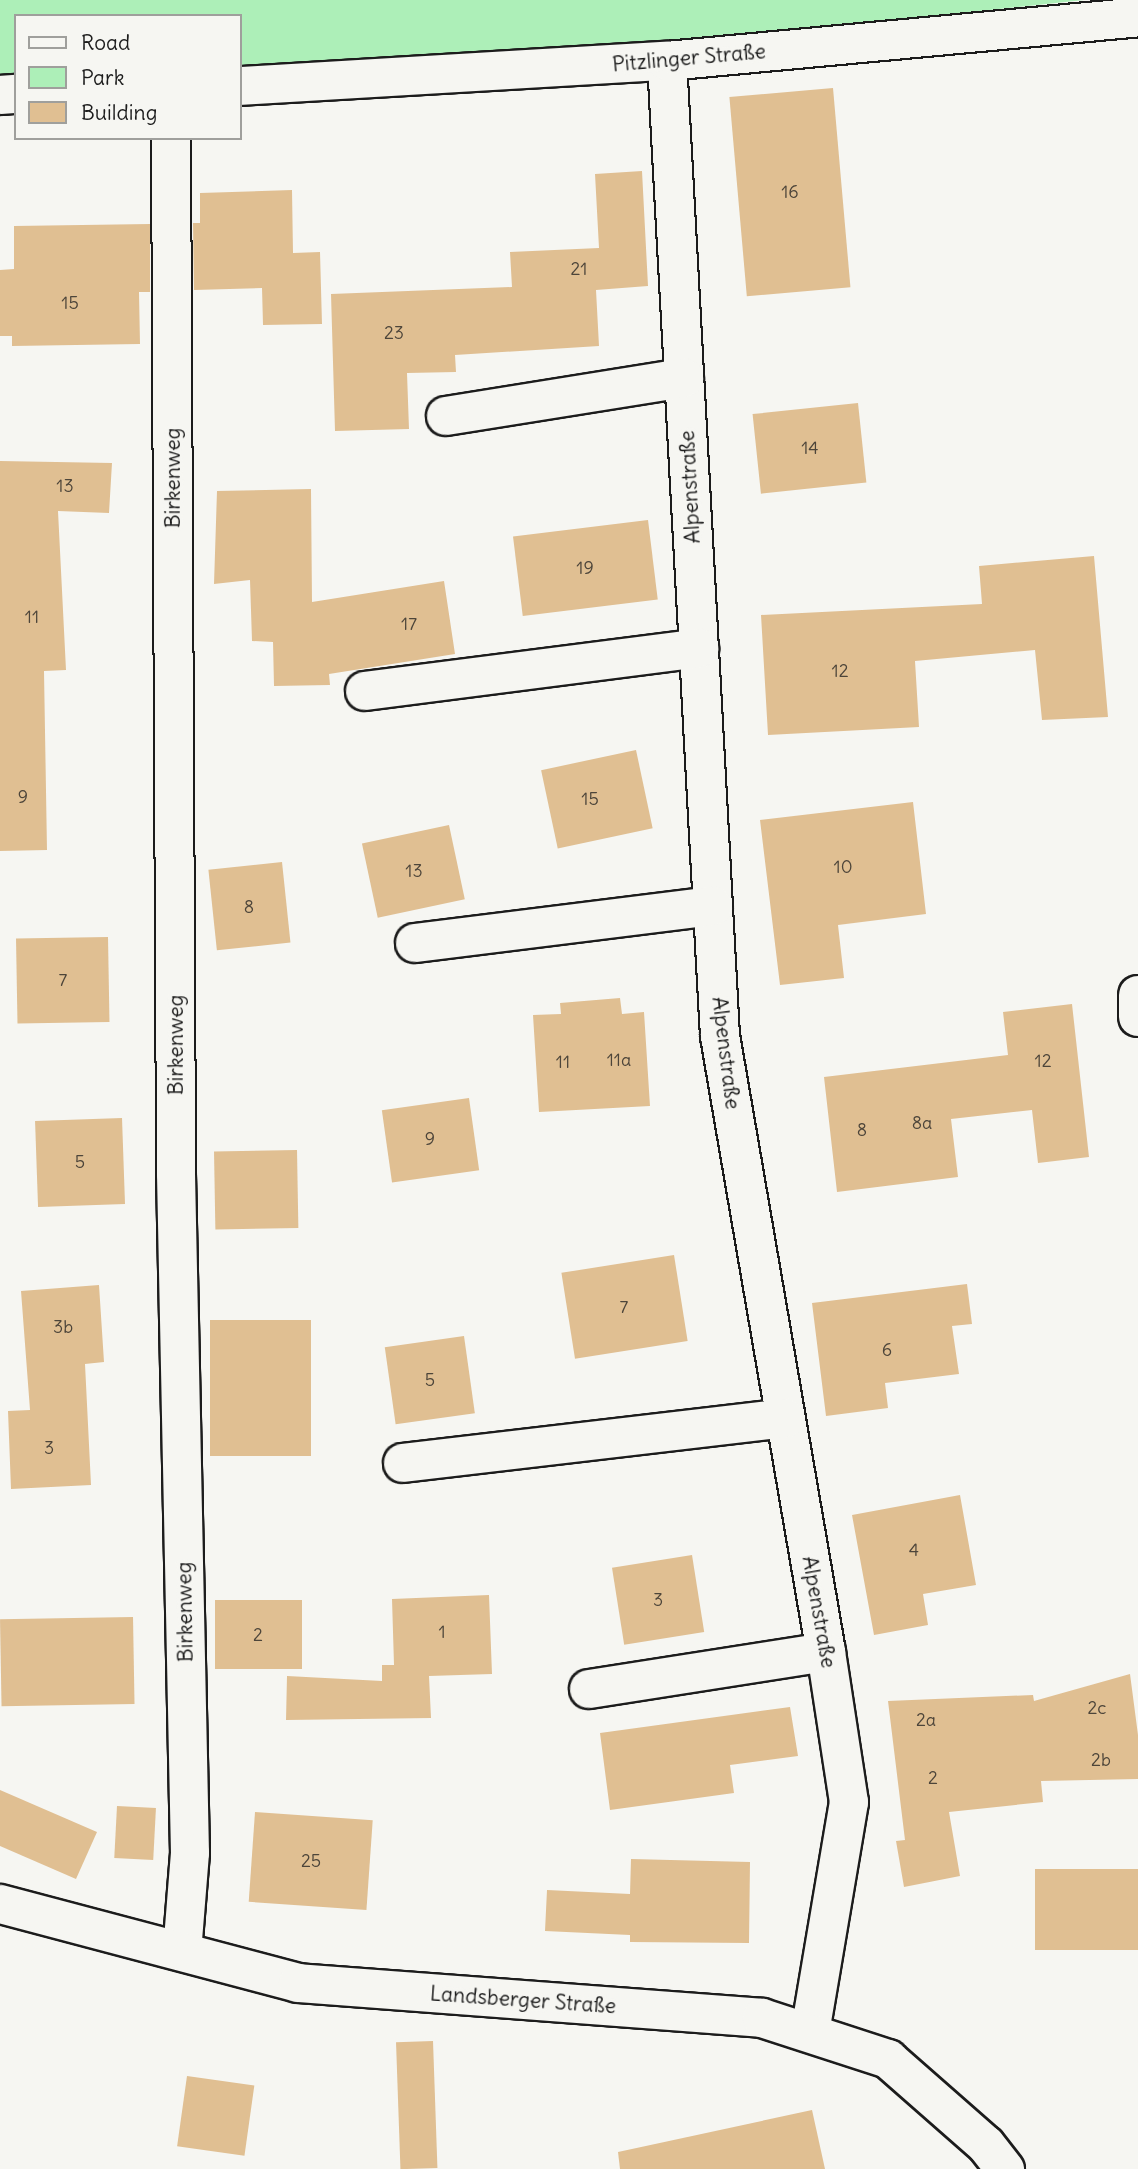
<!DOCTYPE html>
<meta charset="utf-8">
<style>
body{margin:0}
#map{position:relative;width:1138px;height:2169px;overflow:hidden;background:#f6f6f2;font-family:Delius,sans-serif}
div>[style]{position:absolute}
.green>*{inset:0;background:#adefb8}
.building>*{inset:0;background:#e0bf92;transform-origin:0 0}
.roads{filter:drop-shadow(2px 0 #1c1c1c) drop-shadow(-2px 0 #1c1c1c) drop-shadow(0 2px #1c1c1c) drop-shadow(0 -2px #1c1c1c)}
.minor>*{height:38px;margin:-19px;padding:0 19px;transform-origin:19px;border-radius:19px;background:#f6f6f2}
span{translate:-50% -50%;white-space:nowrap;text-align:center;line-height:1.15;-webkit-text-stroke:7px #f6f6f2;paint-order:stroke}
.number-label{font-size:18px;color:#4d453a}
.number-label span{-webkit-text-stroke-width:0}
.street-label{font-size:21px;color:#1c1c1c}
.legend{position:absolute;left:14px;top:14px;width:228px;height:126px;box-sizing:border-box;background:#f6f6f2;border:2px solid #9f9f9c;margin:0;padding:9px 12px;list-style:none;font-size:21px;color:#1c1c1c}
.legend li{display:flex;align-items:center;gap:14px;height:35px}
.legend b{width:35px;border:2px solid #9f9f9c}
</style>
<div id="map">
<div class="green">
<i style="clip-path:polygon(0 0,1084px 0,666px 44px,240px 71px,240px 16px,16px 16px,16px 81px,0 81px)"></i>
</div>
<div class="building">
<i style="left:833px;top:88px;width:200px;height:104px;rotate:85deg"></i>
<i style="clip-path:polygon(642px 171px,648px 286px,596px 290px,599px 346px,455px 355px,456px 372px,407px 373px,409px 429px,335px 431px,331px 294px,512px 287px,510px 252px,599px 248px,595px 174px)"></i>
<i style="clip-path:polygon(292px 190px,293px 253px,320px 252px,322px 324px,263px 325px,262px 288px,194px 290px,193px 223px,200px 223px,200px 193px)"></i>
<i style="clip-path:polygon(150px 224px,150px 292px,139px 292px,140px 344px,12px 346px,12px 336px,0 336px,0 270px,14px 269px,14px 226px)"></i>
<i style="left:858px;top:403px;width:80px;height:106px;rotate:84deg"></i>
<i style="clip-path:polygon(0 461px,112px 463px,109px 513px,58px 511px,66px 670px,44px 671px,47px 850px,0 851px)"></i>
<i style="clip-path:polygon(311px 489px,312px 602px,444px 581px,455px 654px,329px 674px,330px 685px,274px 686px,273px 642px,252px 641px,250px 580px,214px 584px,217px 491px)"></i>
<i style="left:648px;top:520px;width:80px;height:136px;rotate:83deg"></i>
<i style="clip-path:polygon(1094px 556px,1108px 717px,1042px 720px,1035px 650px,915px 661px,919px 727px,768px 735px,761px 615px,982px 604px,979px 566px)"></i>
<i style="left:636px;top:750px;width:80px;height:97px;rotate:78deg"></i>
<i style="clip-path:polygon(913px 802px,926px 914px,838px 925px,844px 978px,780px 985px,760px 820px)"></i>
<i style="left:449px;top:825px;width:76px;height:89px;rotate:78deg"></i>
<i style="left:282px;top:862px;width:81px;height:74px;rotate:84deg"></i>
<i style="left:108px;top:937px;width:85px;height:92px;rotate:89deg"></i>
<i style="clip-path:polygon(620px 998px,622px 1014px,644px 1012px,650px 1106px,539px 1112px,533px 1015px,561px 1014px,560px 1003px)"></i>
<i style="clip-path:polygon(1072px 1004px,1089px 1157px,1038px 1163px,1032px 1110px,951px 1119px,958px 1177px,837px 1192px,824px 1077px,1008px 1055px,1003px 1012px)"></i>
<i style="left:469px;top:1098px;width:73px;height:88px;rotate:82deg"></i>
<i style="left:122px;top:1118px;width:86px;height:87px;rotate:88deg"></i>
<i style="left:297px;top:1150px;width:78px;height:83px;rotate:89deg"></i>
<i style="left:674px;top:1255px;width:87px;height:114px;rotate:81deg"></i>
<i style="clip-path:polygon(967px 1284px,972px 1324px,952px 1326px,959px 1374px,885px 1383px,888px 1408px,826px 1416px,812px 1303px)"></i>
<i style="clip-path:polygon(99px 1285px,104px 1362px,85px 1364px,91px 1485px,11px 1489px,8px 1411px,30px 1410px,21px 1291px)"></i>
<i style="left:311px;top:1320px;width:136px;height:101px;rotate:90deg"></i>
<i style="left:464px;top:1336px;width:78px;height:80px;rotate:82deg"></i>
<i style="clip-path:polygon(960px 1495px,976px 1585px,923px 1594px,928px 1625px,874px 1635px,852px 1515px)"></i>
<i style="left:692px;top:1555px;width:78px;height:81px;rotate:81deg"></i>
<i style="clip-path:polygon(489px 1595px,492px 1674px,429px 1676px,431px 1718px,286px 1720px,287px 1676px,382px 1681px,382px 1665px,394px 1665px,392px 1599px)"></i>
<i style="left:302px;top:1600px;width:69px;height:87px;rotate:90deg"></i>
<i style="left:133px;top:1617px;width:87px;height:133px;rotate:89deg"></i>
<i style="clip-path:polygon(1130px 1674px,1138px 1735px,1138px 1779px,1041px 1781px,1043px 1802px,949px 1812px,960px 1876px,904px 1887px,896px 1841px,905px 1840px,888px 1701px,1033px 1695px,1034px 1701px)"></i>
<i style="clip-path:polygon(790px 1707px,798px 1756px,730px 1765px,734px 1793px,610px 1810px,600px 1733px)"></i>
<i style="clip-path:polygon(0 1790px,97px 1832px,76px 1879px,0 1846px)"></i>
<i style="left:117px;top:1806px;width:39px;height:52px;rotate:3deg"></i>
<i style="left:255px;top:1812px;width:118px;height:90px;rotate:4deg"></i>
<i style="clip-path:polygon(631px 1859px,750px 1862px,749px 1943px,630px 1942px,630px 1935px,545px 1931px,547px 1890px,630px 1894px)"></i>
<i style="left:1138px;top:1869px;width:81px;height:103px;rotate:90deg"></i>
<i style="left:433px;top:2041px;width:127px;height:37px;rotate:88deg"></i>
<i style="left:187px;top:2076px;width:68px;height:71px;rotate:8deg"></i>
<i style="clip-path:polygon(812px 2110px,825px 2169px,620px 2169px,618px 2152px)"></i>
</div>
<div class="roads">
<div class="minor">
<i style="left:667px;top:61px;width:976px;rotate:86.89deg"></i>
<i style="left:720px;top:1036px;width:625px;rotate:80.24deg"></i>
<i style="left:826px;top:1652px;width:152px;rotate:81.3deg"></i>
<i style="left:849px;top:1802px;width:234px;rotate:99.6deg"></i>
<i style="left:240px;top:86px;width:428px;rotate:-3.4deg"></i>
<i style="left:667px;top:61px;width:473px;rotate:-5.3deg"></i>
<i style="left:0;top:95px;width:16px;rotate:-4deg"></i>
<i style="left:171px;top:138px;width:1036px;rotate:89.72deg"></i>
<i style="left:176px;top:1174px;width:679px;rotate:88.82deg"></i>
<i style="left:190px;top:1853px;width:99px;rotate:94.6deg"></i>
<i style="left:446px;top:416px;width:241px;rotate:-9.1deg"></i>
<i style="left:365px;top:691px;width:337px;rotate:-7.3deg"></i>
<i style="left:415px;top:943px;width:300px;rotate:-7.1deg"></i>
<i style="left:1138px;top:995px;width:22px;rotate:90deg"></i>
<i style="left:403px;top:1463px;width:385px;rotate:-6.7deg"></i>
<i style="left:589px;top:1689px;width:240px;rotate:-8.9deg"></i>
<i style="left:0;top:1904px;width:308px;rotate:14.8deg"></i>
<i style="left:298px;top:1983px;width:465px;rotate:4.3deg"></i>
<i style="left:762px;top:2018px;width:133px;rotate:18deg"></i>
<i style="left:888px;top:2059px;width:130px;rotate:41.3deg"></i>
<i style="left:986px;top:2145px;width:31px;rotate:52deg"></i>
</div>
</div>
<div class="number-label">
<span style="left:790px;top:192px">16</span>
<span style="left:579px;top:269px">21</span>
<span style="left:70px;top:303px">15</span>
<span style="left:394px;top:333px">23</span>
<span style="left:810px;top:448px">14</span>
<span style="left:65px;top:486px">13</span>
<span style="left:585px;top:568px">19</span>
<span style="left:32px;top:617px">11</span>
<span style="left:409px;top:624px">17</span>
<span style="left:840px;top:671px">12</span>
<span style="left:23px;top:797px">9</span>
<span style="left:590px;top:799px">15</span>
<span style="left:843px;top:867px">10</span>
<span style="left:414px;top:871px">13</span>
<span style="left:249px;top:907px">8</span>
<span style="left:63px;top:980px">7</span>
<span style="left:619px;top:1060px">11a</span>
<span style="left:1043px;top:1061px">12</span>
<span style="left:563px;top:1062px">11</span>
<span style="left:922px;top:1123px">8a</span>
<span style="left:862px;top:1130px">8</span>
<span style="left:430px;top:1139px">9</span>
<span style="left:80px;top:1162px">5</span>
<span style="left:624px;top:1307px">7</span>
<span style="left:63px;top:1327px">3b</span>
<span style="left:887px;top:1350px">6</span>
<span style="left:430px;top:1380px">5</span>
<span style="left:49px;top:1448px">3</span>
<span style="left:914px;top:1550px">4</span>
<span style="left:658px;top:1600px">3</span>
<span style="left:442px;top:1632px">1</span>
<span style="left:258px;top:1635px">2</span>
<span style="left:1097px;top:1708px">2c</span>
<span style="left:926px;top:1720px">2a</span>
<span style="left:1101px;top:1760px">2b</span>
<span style="left:933px;top:1778px">2</span>
<span style="left:311px;top:1861px">25</span>
</div>
<div class="street-label">
<span style="left:689px;top:58px;rotate:-5deg">Pitzlinger Straße</span>
<span style="left:173px;top:478px;rotate:-90deg">Birkenweg</span>
<span style="left:690px;top:487px;rotate:-93deg">Alpenstraße</span>
<span style="left:176px;top:1045px;rotate:-90deg">Birkenweg</span>
<span style="left:726px;top:1053px;rotate:83deg">Alpenstraße</span>
<span style="left:185px;top:1612px;rotate:-91deg">Birkenweg</span>
<span style="left:819px;top:1612px;rotate:80deg">Alpenstraße</span>
<span style="left:523px;top:2000px;rotate:4deg">Landsberger Straße</span>
</div>
<ul class="legend">
<li><b style="height:9px;background:#f6f6f2"></b>Road</li>
<li><b style="height:19px;background:#adefb8"></b>Park</li>
<li><b style="height:19px;background:#e0bf92"></b>Building</li>
</ul>
</div>
